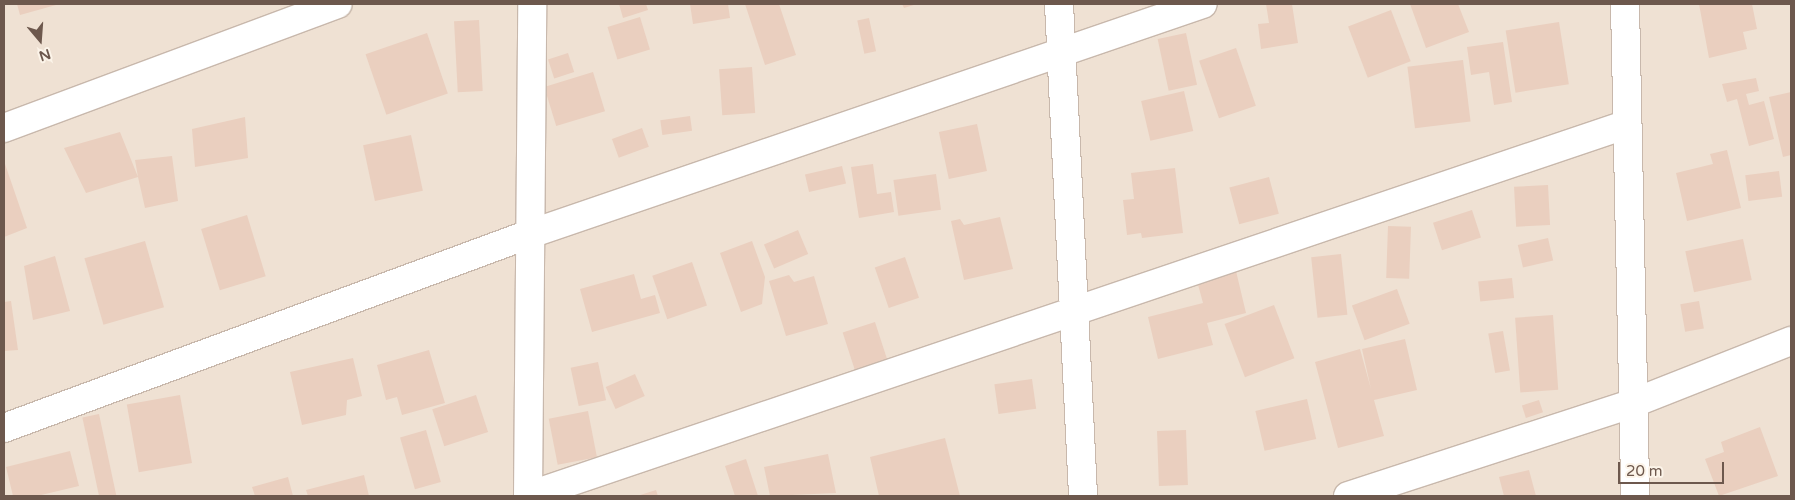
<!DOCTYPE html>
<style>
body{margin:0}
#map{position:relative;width:1795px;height:500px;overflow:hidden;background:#f9f0e3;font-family:"Varela Round",sans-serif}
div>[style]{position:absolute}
.residential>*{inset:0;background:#efe1d3;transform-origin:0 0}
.building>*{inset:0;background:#eacfbf;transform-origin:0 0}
.roads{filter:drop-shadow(1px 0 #c8b8ac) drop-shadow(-1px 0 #c8b8ac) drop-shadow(0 1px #c8b8ac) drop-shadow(0 -1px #c8b8ac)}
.minor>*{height:28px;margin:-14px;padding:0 14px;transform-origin:14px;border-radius:14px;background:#fff}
span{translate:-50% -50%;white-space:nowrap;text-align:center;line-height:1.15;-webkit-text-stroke:4.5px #fcf4e9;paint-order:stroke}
.frame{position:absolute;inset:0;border:5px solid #6d584d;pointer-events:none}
.north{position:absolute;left:15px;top:15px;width:50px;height:50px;-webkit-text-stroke:4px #fcf4e9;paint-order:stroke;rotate:162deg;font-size:14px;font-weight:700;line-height:20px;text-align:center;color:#6d584d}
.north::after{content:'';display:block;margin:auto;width:18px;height:22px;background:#6d584d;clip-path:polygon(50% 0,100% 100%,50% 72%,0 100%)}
.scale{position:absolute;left:1618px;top:462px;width:106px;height:22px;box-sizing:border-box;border:2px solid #6d584d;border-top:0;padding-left:6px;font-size:15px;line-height:18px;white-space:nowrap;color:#6d584d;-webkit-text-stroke:4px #fcf4e9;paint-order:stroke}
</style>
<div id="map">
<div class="residential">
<i style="left:4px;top:4px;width:1787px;height:492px"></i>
</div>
<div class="building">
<i style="clip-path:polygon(17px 4px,56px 4px,56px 5px,20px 15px)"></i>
<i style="clip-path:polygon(619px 4px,646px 4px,648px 10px,623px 18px)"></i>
<i style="clip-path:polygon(690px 4px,728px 4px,730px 18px,693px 24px)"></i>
<i style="clip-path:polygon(745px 4px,779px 4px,796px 55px,765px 65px)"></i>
<i style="clip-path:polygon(902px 4px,917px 4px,904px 8px)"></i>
<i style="clip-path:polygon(1266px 4px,1292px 4px,1298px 43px,1261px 49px,1258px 24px,1269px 23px)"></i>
<i style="clip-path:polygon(1410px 4px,1458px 4px,1469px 32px,1426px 48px)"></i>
<i style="clip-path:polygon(1699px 4px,1752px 4px,1757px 29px,1743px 32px,1747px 49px,1709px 58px)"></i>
<i style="left:1391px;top:10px;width:55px;height:46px;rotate:69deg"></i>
<i style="left:640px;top:17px;width:34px;height:34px;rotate:73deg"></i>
<i style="left:869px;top:18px;width:34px;height:12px;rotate:78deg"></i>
<i style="left:479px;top:20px;width:71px;height:25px;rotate:87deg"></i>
<i style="left:1559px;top:22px;width:63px;height:54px;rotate:81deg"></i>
<i style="left:427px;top:33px;width:64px;height:65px;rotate:71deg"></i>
<i style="left:1186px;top:33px;width:53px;height:29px;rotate:78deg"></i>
<i style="clip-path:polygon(1503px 42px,1512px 102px,1494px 105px,1489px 72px,1471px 75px,1467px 47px)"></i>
<i style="left:1236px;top:48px;width:61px;height:39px;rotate:71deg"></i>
<i style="left:568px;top:53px;width:20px;height:21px;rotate:72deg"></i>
<i style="left:1463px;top:60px;width:62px;height:56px;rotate:83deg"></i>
<i style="left:752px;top:67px;width:46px;height:33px;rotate:86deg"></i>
<i style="left:593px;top:72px;width:41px;height:51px;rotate:73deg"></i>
<i style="clip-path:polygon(1756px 78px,1759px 91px,1746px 94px,1749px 105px,1764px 101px,1774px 139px,1749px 146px,1737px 99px,1727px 102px,1722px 84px)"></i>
<i style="left:1184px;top:91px;width:41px;height:44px;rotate:77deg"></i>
<i style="clip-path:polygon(1791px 92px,1791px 155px,1783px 157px,1769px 97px)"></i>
<i style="left:690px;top:116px;width:15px;height:30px;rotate:82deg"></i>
<i style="clip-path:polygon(245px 117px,248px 158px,195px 167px,192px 129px)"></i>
<i style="left:977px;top:124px;width:48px;height:39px;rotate:78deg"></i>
<i style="left:642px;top:128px;width:20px;height:32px;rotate:70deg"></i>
<i style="clip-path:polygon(120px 132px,138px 177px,135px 160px,172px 156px,178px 201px,145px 208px,138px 177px,86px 193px,64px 148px)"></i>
<i style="left:411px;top:135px;width:57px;height:49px;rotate:78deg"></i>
<i style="clip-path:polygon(1727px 150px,1741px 208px,1687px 221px,1676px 173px,1713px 164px,1710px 154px)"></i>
<i style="clip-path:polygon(4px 161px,27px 228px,4px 237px)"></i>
<i style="clip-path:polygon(873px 164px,877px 194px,891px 192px,894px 212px,859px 218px,851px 167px)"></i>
<i style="left:842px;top:166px;width:18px;height:38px;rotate:77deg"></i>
<i style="clip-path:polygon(1175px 168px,1183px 233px,1142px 238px,1141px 233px,1127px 235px,1123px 200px,1134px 199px,1131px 173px)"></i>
<i style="left:1779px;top:171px;width:26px;height:34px;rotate:83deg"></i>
<i style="left:936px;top:174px;width:36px;height:43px;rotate:82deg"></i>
<i style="left:1269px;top:177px;width:38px;height:41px;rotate:75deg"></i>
<i style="left:1548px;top:185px;width:40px;height:34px;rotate:87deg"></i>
<i style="left:1472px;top:210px;width:29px;height:41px;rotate:72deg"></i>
<i style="left:247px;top:215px;width:64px;height:48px;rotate:73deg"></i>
<i style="clip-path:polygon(1000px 217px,1013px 269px,964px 280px,951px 221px,960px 219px,964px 225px)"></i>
<i style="left:1388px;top:226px;width:23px;height:52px;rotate:2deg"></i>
<i style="left:798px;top:230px;width:26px;height:37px;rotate:67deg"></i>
<i style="left:1548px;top:238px;width:23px;height:31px;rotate:77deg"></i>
<i style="left:1743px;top:239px;width:42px;height:59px;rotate:78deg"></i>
<i style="left:145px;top:241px;width:69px;height:63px;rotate:74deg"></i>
<i style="clip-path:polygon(752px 241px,765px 277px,762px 304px,741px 312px,720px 253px)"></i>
<i style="left:1341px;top:254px;width:61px;height:30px;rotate:84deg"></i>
<i style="clip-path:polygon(55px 256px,70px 311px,33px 320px,24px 266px)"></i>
<i style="left:905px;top:257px;width:43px;height:32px;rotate:71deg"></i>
<i style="left:692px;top:262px;width:46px;height:42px;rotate:71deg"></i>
<i style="clip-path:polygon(1236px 271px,1246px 313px,1207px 323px,1213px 345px,1158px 359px,1148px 317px,1203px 303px,1197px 281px)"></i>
<i style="clip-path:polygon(634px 274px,641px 299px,655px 295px,660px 313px,592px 332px,580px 289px)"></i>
<i style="clip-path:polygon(789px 275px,794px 282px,814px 276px,828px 324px,786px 336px,769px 281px)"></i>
<i style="left:1512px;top:278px;width:20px;height:34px;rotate:84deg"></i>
<i style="left:1397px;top:289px;width:37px;height:48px;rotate:70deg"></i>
<i style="clip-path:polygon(11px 301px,18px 350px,4px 351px,4px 302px)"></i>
<i style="left:1699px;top:301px;width:28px;height:19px;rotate:80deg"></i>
<i style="left:1274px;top:305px;width:57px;height:53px;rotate:69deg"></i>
<i style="left:1553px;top:315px;width:75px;height:38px;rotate:86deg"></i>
<i style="left:875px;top:322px;width:41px;height:34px;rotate:72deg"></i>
<i style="left:1503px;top:331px;width:40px;height:15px;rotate:80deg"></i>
<i style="clip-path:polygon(1405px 339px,1417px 390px,1374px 400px,1384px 436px,1338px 448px,1315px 362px,1360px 349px,1371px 389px,1362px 349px)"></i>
<i style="clip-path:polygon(429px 350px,445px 403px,402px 415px,397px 397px,386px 400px,377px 365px)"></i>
<i style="clip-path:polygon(353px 358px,362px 396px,347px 400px,346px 415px,302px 425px,290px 372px)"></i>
<i style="left:598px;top:362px;width:39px;height:28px;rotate:78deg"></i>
<i style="left:635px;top:374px;width:24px;height:32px;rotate:66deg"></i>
<i style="left:1032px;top:379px;width:30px;height:38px;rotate:82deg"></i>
<i style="left:180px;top:395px;width:69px;height:54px;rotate:80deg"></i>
<i style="left:476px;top:395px;width:39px;height:46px;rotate:72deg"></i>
<i style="left:1307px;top:399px;width:41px;height:53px;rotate:77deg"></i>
<i style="left:1539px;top:400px;width:13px;height:18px;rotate:72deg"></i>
<i style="left:588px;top:411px;width:47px;height:40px;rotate:79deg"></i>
<i style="left:99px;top:414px;width:84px;height:17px;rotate:78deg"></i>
<i style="clip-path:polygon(1760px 427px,1778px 476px,1719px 496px,1705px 459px,1724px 452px,1721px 442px)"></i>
<i style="left:426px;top:430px;width:54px;height:27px;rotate:74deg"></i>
<i style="left:1186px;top:430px;width:55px;height:29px;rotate:88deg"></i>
<i style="clip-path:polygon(945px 438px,960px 496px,879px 496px,870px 457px)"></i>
<i style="clip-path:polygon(70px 451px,79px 486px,37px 496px,13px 496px,6px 467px)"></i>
<i style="clip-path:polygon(828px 454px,836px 493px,770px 496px,764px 467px)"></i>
<i style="clip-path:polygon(746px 459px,758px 496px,735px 496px,725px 466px)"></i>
<i style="clip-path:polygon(1529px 470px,1536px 496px,1504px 496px,1499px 477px)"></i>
<i style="clip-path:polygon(364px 475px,369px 496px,308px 496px,306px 490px)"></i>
<i style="clip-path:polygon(288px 477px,293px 496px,255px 496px,252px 487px)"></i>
<i style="clip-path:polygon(656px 490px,658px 496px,637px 496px)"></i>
</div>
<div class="roads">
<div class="minor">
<i style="left:1059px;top:4px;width:493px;rotate:87.2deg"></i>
<i style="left:1625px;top:4px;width:492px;rotate:88.8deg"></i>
<i style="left:4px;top:128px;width:356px;rotate:-20.4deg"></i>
<i style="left:4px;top:428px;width:557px;rotate:-20.26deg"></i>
<i style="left:527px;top:235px;width:714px;rotate:-18.87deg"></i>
<i style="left:528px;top:496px;width:1158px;rotate:-18.69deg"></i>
<i style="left:528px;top:496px;width:492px;rotate:-89.5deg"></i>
<i style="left:1348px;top:496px;width:298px;rotate:-18deg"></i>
<i style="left:1631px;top:404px;width:172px;rotate:-21.5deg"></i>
</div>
</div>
<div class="frame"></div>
<div class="north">N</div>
<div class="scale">20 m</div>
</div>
